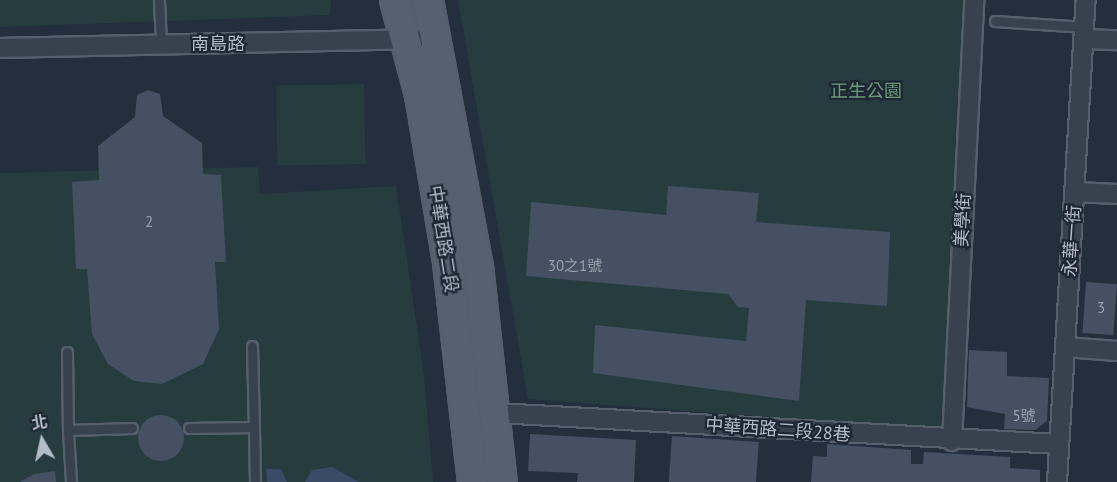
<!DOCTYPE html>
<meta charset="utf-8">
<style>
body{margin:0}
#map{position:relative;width:1117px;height:482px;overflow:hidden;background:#242f3e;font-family:"PT Sans","Noto Sans TC",sans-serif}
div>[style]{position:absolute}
.green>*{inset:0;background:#263c3f;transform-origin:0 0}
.water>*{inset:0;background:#394c67}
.building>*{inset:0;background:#455162;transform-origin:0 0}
.round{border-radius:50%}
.roads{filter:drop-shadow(2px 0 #565f6c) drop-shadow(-2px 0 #565f6c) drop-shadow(0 2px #565f6c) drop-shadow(0 -2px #565f6c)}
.service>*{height:9px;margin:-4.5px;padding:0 4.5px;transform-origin:4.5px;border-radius:4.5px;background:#38414e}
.minor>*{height:18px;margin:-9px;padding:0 9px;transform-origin:9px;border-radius:9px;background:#38414e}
.primary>*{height:28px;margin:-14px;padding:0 14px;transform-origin:14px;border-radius:14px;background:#56606e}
span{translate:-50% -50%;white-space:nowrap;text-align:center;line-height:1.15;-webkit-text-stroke:4.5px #1d2633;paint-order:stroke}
.number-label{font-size:15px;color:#98a1af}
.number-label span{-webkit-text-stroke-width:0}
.street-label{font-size:18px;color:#b4bcc9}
.park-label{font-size:18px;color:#6b9a76}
.north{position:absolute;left:12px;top:410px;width:60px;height:60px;-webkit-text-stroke:4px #1d2633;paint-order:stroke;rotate:351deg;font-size:16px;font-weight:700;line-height:24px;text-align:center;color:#b4bcc9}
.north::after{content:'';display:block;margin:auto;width:21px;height:27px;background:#b4bcc9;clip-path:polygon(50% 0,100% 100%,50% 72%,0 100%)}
</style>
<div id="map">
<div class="green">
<i style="clip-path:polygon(0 0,331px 0,330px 15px,0 27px)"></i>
<i style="clip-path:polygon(458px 0,965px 0,953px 431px,528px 399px)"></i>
<i style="left:364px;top:84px;width:80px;height:88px;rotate:89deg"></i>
<i style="clip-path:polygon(258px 167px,260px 194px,396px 186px,424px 375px,433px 482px,0 482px,0 173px)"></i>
</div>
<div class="water">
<i style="clip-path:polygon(332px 467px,359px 482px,305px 482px,312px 470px)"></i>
<i style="clip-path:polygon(266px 469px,281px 469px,287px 482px,267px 482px)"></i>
</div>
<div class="building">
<i style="clip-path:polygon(148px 90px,160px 94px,163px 116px,202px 143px,203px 174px,221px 175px,226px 262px,215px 262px,219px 329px,203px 364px,162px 384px,134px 381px,108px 364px,92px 334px,87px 269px,76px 269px,72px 182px,99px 180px,98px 146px,135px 117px,137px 95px)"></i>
<i style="clip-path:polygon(668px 186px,759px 193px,756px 222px,890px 232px,887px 306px,806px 300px,799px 401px,593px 373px,595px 325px,746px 341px,749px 308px,738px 307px,728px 294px,526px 276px,531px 202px,666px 215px)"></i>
<i style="left:1086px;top:282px;width:31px;height:51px;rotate:4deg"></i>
<i style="clip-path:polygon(969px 350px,1007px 352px,1007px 376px,1049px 378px,1047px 421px,1035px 430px,1004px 429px,1005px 414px,967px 407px)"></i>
<i class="round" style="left:138px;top:415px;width:46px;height:46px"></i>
<i style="clip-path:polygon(530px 434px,636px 440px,634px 482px,577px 482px,578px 473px,528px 471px)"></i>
<i style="left:672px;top:436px;width:87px;height:46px;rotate:4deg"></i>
<i style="clip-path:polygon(827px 444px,911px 450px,911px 464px,923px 464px,924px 452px,1010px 457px,1010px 468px,1040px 470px,1040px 482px,811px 482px,813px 456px,827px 457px)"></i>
<i style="clip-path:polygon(55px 471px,56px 482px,20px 482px,34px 474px)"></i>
</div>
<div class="roads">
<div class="service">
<i style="left:159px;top:0;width:44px;rotate:87.4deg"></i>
<i style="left:995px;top:21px;width:90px;rotate:3.8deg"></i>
<i style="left:252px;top:346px;width:81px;rotate:88.6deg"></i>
<i style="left:67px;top:352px;width:78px;rotate:89.3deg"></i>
<i style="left:189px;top:428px;width:65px;rotate:-0.9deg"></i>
<i style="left:254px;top:427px;width:55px;rotate:89deg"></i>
<i style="left:71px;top:482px;width:52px;rotate:-93.3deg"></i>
<i style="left:68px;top:430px;width:64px;rotate:-1.8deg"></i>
</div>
<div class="minor">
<i style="left:1084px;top:39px;width:33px;rotate:2deg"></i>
<i style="left:0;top:48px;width:415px;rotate:-1.2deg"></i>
<i style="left:1075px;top:192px;width:42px;rotate:2.7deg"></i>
<i style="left:1065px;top:347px;width:52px;rotate:4.4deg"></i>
<i style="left:497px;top:413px;width:563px;rotate:3.16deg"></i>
<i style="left:952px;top:441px;width:442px;rotate:-87.1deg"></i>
<i style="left:1057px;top:482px;width:483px;rotate:-86.6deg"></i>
</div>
<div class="primary">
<i style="left:395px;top:0;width:98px;rotate:75.3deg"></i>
<i style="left:420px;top:95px;width:170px;rotate:80.5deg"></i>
<i style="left:448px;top:263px;width:220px;rotate:83.5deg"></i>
<i style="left:428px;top:0;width:271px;rotate:79.4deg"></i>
<i style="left:478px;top:266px;width:217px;rotate:83.7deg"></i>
</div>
</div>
<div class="number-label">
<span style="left:149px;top:222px">2</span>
<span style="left:575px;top:266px">30之1號</span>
<span style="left:1101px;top:308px">3</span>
<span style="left:1024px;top:416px">5號</span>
</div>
<div class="street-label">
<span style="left:218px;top:44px">南島路</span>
<span style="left:963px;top:220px;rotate:-87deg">美學街</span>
<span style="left:443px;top:239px;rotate:81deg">中華西路二段</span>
<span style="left:1072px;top:241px;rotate:-86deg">永華一街</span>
<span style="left:778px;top:430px;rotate:4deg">中華西路二段28巷</span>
</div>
<div class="park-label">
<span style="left:866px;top:91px">正生公園</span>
</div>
<div class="north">北</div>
</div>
